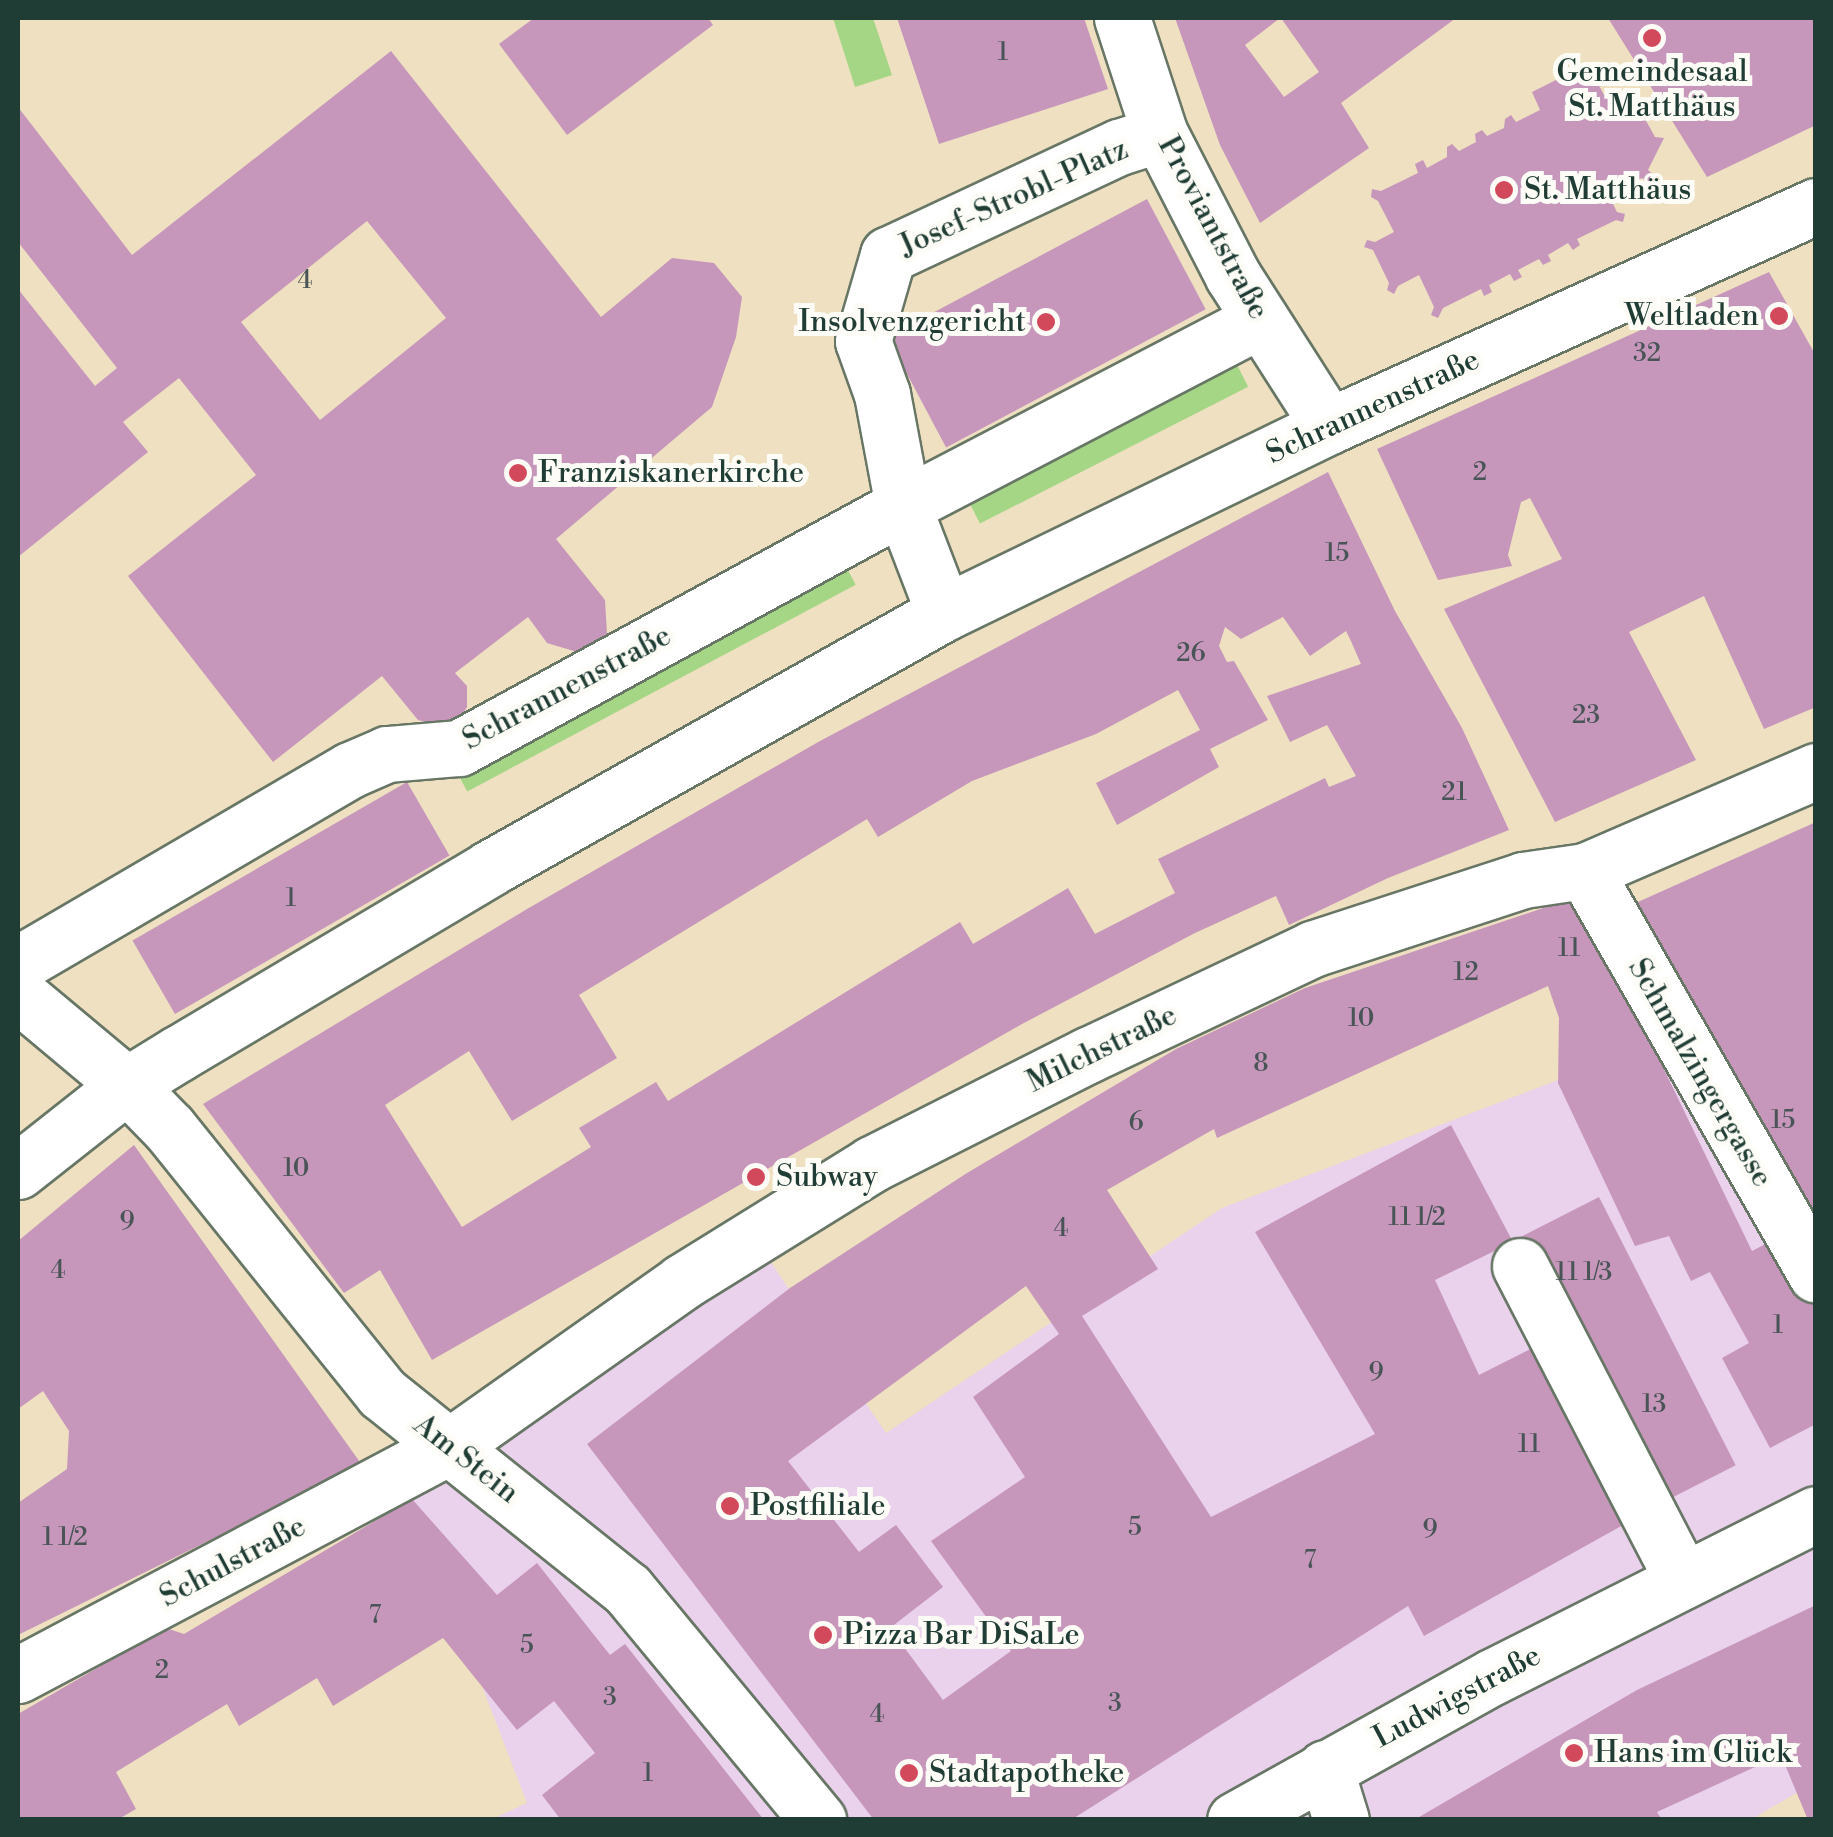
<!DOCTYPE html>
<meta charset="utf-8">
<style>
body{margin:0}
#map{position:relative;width:1833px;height:1837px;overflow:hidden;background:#eee0c0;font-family:"Libre Bodoni",serif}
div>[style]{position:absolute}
.built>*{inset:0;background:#ead1ec}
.green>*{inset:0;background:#a5d685;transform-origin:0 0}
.building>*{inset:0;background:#c697bb;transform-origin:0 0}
.roads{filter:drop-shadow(2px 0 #677665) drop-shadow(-2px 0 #677665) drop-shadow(0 2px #677665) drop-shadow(0 -2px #677665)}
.minor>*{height:55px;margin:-27.5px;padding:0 27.5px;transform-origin:27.5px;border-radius:27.5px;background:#fff}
.dots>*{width:28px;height:28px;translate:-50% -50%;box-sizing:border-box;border:5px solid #fdfcf7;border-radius:50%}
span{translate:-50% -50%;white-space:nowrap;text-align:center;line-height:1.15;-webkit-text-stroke:10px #fdfcf7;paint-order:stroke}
.number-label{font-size:25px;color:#495456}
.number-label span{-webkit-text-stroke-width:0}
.poi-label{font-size:30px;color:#1f3d34}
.left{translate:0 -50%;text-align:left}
.right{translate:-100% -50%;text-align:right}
.street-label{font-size:30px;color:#1f3d34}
.frame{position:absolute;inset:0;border:20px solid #1f3d34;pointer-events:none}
</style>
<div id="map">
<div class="built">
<i style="clip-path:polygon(1815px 982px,1815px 1782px,1752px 1819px,492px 1819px,527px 1803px,400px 1473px,764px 1252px,886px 1433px,1222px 1208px)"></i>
</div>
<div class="green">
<i style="clip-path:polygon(833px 18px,873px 18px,892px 75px,855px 87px)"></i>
<i style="left:1235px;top:361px;width:29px;height:301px;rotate:63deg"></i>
<i style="left:843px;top:561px;width:27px;height:440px;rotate:62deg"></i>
</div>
<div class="building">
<i style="clip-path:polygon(534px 18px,708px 18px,713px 25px,567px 135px,499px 44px)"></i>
<i style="clip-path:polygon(897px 18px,1084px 18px,1108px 89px,939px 144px)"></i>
<i style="clip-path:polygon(1175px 18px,1280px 18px,1245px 45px,1284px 97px,1319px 72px,1281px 18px,1456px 18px,1341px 103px,1369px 148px,1260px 223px,1220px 145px)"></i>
<i style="clip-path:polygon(1608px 18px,1816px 18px,1816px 125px,1707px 177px)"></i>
<i style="clip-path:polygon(evenodd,391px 51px,601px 317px,672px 258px,714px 263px,742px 297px,736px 337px,712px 407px,556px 539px,605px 600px,607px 634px,577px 652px,547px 643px,528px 617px,455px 673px,467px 686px,467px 707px,460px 718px,440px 726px,418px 720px,382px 676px,273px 762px,128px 576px,256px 475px,179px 378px,123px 422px,148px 452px,18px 557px,18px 289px,95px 386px,117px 368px,18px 242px,18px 107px,132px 255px,391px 51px,367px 221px,446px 318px,320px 420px,241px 322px,367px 221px)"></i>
<i style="clip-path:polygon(1588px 64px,1604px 95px,1611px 94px,1614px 102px,1647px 108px,1644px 117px,1655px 137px,1664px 138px,1648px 170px,1654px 175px,1650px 182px,1642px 178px,1624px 187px,1628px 193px,1619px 198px,1616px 192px,1609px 196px,1617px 212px,1625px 214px,1623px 222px,1616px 220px,1577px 239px,1580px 245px,1573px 250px,1568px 243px,1548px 255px,1551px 261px,1543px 265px,1539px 259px,1518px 270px,1522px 277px,1514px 281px,1510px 274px,1489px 285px,1492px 292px,1484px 296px,1481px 289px,1443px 308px,1438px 318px,1431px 315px,1434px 307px,1419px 275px,1398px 286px,1394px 294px,1387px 290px,1389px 283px,1373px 250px,1364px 247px,1367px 240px,1375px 242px,1394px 232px,1378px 201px,1371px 197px,1372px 189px,1381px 191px,1418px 173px,1415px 164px,1423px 160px,1427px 168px,1447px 157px,1447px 147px,1452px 144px,1459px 151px,1476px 142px,1475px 134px,1482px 130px,1487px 136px,1504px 128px,1505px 119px,1511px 115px,1516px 122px,1540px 110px,1532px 92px)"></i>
<i style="left:1147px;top:199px;width:125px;height:294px;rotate:62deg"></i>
<i style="clip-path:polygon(1769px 272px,1816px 356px,1816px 707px,1764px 729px,1704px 596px,1629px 632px,1696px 760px,1555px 822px,1444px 609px,1562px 559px,1530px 498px,1521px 502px,1508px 555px,1512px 566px,1438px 580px,1377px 449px)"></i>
<i style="clip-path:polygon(evenodd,1328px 472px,1395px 611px,1462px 728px,1509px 830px,1388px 878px,1289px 925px,1276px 896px,1195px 933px,1022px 1024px,432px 1360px,380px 1270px,344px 1293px,203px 1104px,527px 909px,820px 741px,1328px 472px,1283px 617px,1310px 656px,1346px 631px,1350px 639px,1361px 664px,1267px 696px,1290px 742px,1327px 725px,1356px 776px,1329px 787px,1325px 778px,1158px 859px,1175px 893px,1095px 934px,1068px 888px,973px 944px,960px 922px,668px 1101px,656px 1082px,579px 1128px,591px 1147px,462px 1227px,385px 1105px,469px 1051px,512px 1121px,617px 1058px,579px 995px,867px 819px,878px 837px,972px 781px,1096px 734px,1178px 690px,1200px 730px,1096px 783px,1117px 825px,1219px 767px,1210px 749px,1268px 720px,1234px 661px,1227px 662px,1219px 646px,1225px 627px,1241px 639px,1283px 617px)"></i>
<i style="left:407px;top:782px;width:85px;height:317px;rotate:60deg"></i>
<i style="clip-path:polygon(1816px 822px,1816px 1233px,1629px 906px)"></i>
<i style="clip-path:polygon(evenodd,1570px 899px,1623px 985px,1752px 1251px,1777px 1238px,1816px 1309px,1816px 1424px,1770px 1448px,1722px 1358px,1749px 1343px,1710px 1272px,1691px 1281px,1669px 1236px,1635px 1246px,1558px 1083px,1559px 1018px,1548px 986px,1217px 1138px,1214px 1129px,1107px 1190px,1158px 1269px,1082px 1316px,1211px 1517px,1375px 1434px,1255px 1232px,1451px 1125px,1513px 1242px,1435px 1280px,1479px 1375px,1552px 1338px,1641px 1515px,1424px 1636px,1408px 1606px,1071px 1820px,874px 1820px,587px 1444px,790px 1288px,967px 1173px,1176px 1049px,1305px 988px,1570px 899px,1026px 1286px,1059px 1334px,973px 1397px,1025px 1477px,931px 1541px,1011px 1651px,943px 1700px,890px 1628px,943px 1587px,896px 1525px,859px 1552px,788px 1461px,1026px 1286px)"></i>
<i style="clip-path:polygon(134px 1145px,362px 1465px,18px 1635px,18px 1503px,67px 1469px,69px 1431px,43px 1391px,18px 1409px,18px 1241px)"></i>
<i style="left:1599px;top:1197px;width:301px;height:97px;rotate:63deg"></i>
<i style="clip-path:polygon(412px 1499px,497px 1595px,537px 1563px,610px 1655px,625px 1644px,764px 1820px,561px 1820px,542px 1795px,595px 1753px,554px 1701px,517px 1730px,443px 1638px,333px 1706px,317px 1678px,239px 1726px,227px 1704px,116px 1772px,136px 1809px,117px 1820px,18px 1820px,18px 1714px,166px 1628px,184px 1634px)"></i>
<i style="clip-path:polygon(1816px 1605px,1816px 1820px,1808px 1820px,1781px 1755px,1657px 1812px,1662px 1820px,1414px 1820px,1637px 1690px)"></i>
</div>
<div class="roads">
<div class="minor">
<i style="left:1122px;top:18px;width:122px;rotate:71.9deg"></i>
<i style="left:1160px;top:134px;width:160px;rotate:62.8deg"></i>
<i style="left:1233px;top:276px;width:178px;rotate:57.4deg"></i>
<i style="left:944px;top:613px;width:115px;rotate:-111deg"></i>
<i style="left:903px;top:506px;width:114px;rotate:-100.6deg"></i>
<i style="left:882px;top:394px;width:56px;rotate:-109.7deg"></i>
<i style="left:863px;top:341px;width:90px;rotate:-73.8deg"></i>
<i style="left:888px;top:255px;width:255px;rotate:-25.1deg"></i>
<i style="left:1119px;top:147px;width:43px;rotate:-17.6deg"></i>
<i style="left:1585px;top:871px;width:465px;rotate:60.2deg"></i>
<i style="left:18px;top:964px;width:385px;rotate:-30.3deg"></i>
<i style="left:350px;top:770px;width:40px;rotate:-23.4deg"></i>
<i style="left:387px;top:754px;width:72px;rotate:-4.8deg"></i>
<i style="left:459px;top:748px;width:506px;rotate:-28.59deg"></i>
<i style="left:903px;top:506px;width:403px;rotate:-27.5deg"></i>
<i style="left:18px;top:994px;width:142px;rotate:39.9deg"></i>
<i style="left:127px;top:1085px;width:60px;rotate:45.7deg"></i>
<i style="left:169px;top:1128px;width:340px;rotate:51.2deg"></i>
<i style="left:382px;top:1393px;width:314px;rotate:38.7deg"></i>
<i style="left:627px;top:1589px;width:300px;rotate:50.4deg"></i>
<i style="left:18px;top:1171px;width:139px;rotate:-38.3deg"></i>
<i style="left:127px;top:1085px;width:61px;rotate:-31.6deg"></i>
<i style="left:179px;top:1053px;width:362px;rotate:-30.7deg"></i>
<i style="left:490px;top:868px;width:521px;rotate:-29.32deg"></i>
<i style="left:944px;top:613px;width:428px;rotate:-25.9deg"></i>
<i style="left:1329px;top:426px;width:534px;rotate:-24.31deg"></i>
<i style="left:1520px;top:1266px;width:354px;rotate:62.6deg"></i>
<i style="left:18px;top:1675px;width:485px;rotate:-27.9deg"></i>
<i style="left:447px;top:1448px;width:288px;rotate:-35.2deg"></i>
<i style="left:682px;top:1282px;width:224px;rotate:-31.8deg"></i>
<i style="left:872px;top:1164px;width:242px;rotate:-26.8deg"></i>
<i style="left:1088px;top:1055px;width:248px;rotate:-25.3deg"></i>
<i style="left:1312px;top:949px;width:222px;rotate:-18.1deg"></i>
<i style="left:1523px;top:880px;width:63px;rotate:-8.3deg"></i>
<i style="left:1585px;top:871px;width:252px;rotate:-23.4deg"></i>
<i style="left:1325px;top:1768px;width:54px;rotate:72.9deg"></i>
<i style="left:1235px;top:1820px;width:296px;rotate:-29.1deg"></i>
<i style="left:1494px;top:1676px;width:360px;rotate:-26.7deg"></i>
</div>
</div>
<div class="dots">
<i style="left:1652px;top:38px;background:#d1495b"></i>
<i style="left:1504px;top:190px;background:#d1495b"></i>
<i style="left:1779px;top:316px;background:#d1495b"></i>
<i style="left:1046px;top:322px;background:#d1495b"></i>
<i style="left:518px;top:473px;background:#d1495b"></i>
<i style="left:756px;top:1177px;background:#d1495b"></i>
<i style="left:730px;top:1506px;background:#d1495b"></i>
<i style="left:823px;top:1635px;background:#d1495b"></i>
<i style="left:1574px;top:1753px;background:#d1495b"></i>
<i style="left:909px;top:1773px;background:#d1495b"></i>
</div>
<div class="number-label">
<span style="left:1003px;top:53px">1</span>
<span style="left:305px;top:281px">4</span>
<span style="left:1647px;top:354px">32</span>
<span style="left:1480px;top:473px">2</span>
<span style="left:1337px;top:554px">15</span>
<span style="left:1191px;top:654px">26</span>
<span style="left:1586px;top:716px">23</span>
<span style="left:1454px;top:793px">21</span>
<span style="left:291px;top:899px">1</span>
<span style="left:1569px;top:949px">11</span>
<span style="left:1466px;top:973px">12</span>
<span style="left:1361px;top:1019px">10</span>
<span style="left:1261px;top:1064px">8</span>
<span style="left:1783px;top:1121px">15</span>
<span style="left:1136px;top:1123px">6</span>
<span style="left:296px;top:1169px">10</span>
<span style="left:1417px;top:1218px">11 1/2</span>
<span style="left:127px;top:1222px">9</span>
<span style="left:1061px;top:1229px">4</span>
<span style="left:58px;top:1271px">4</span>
<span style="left:1584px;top:1273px">11 1/3</span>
<span style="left:1778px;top:1326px">1</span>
<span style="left:1376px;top:1373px">9</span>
<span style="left:1654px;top:1405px">13</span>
<span style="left:1529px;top:1445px">11</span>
<span style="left:1135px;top:1528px">5</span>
<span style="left:1430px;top:1530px">9</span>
<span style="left:65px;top:1538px">1 1/2</span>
<span style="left:1310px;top:1561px">7</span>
<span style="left:375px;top:1616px">7</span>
<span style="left:527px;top:1646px">5</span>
<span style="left:162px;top:1671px">2</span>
<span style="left:610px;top:1698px">3</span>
<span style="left:1115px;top:1704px">3</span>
<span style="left:877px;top:1715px">4</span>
<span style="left:648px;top:1774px">1</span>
</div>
<div class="poi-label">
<span style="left:1652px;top:89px">Gemeindesaal<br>St. Matthäus</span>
<span class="left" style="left:1524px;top:190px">St. Matthäus</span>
<span class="right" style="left:1759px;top:316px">Weltladen</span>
<span class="right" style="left:1026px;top:322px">Insolvenzgericht</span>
<span class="left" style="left:538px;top:473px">Franziskanerkirche</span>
<span class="left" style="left:776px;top:1177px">Subway</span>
<span class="left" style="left:750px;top:1506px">Postfiliale</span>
<span class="left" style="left:843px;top:1635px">Pizza Bar DiSaLe</span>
<span class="left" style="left:1594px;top:1753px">Hans im Glück</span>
<span class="left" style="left:929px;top:1773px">Stadtapotheke</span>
</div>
<div class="street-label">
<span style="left:1014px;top:198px;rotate:-24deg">Josef-Strobl-Platz</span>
<span style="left:1213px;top:228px;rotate:62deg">Proviantstraße</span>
<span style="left:1373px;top:407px;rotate:-25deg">Schrannenstraße</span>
<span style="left:567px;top:688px;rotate:-28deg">Schrannenstraße</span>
<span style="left:1102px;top:1049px;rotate:-26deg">Milchstraße</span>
<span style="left:1700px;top:1073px;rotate:60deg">Schmalzingergasse</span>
<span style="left:466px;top:1459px;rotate:38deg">Am Stein</span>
<span style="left:233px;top:1562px;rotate:-28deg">Schulstraße</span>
<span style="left:1457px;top:1697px;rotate:-28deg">Ludwigstraße</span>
</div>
<div class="frame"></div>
</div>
